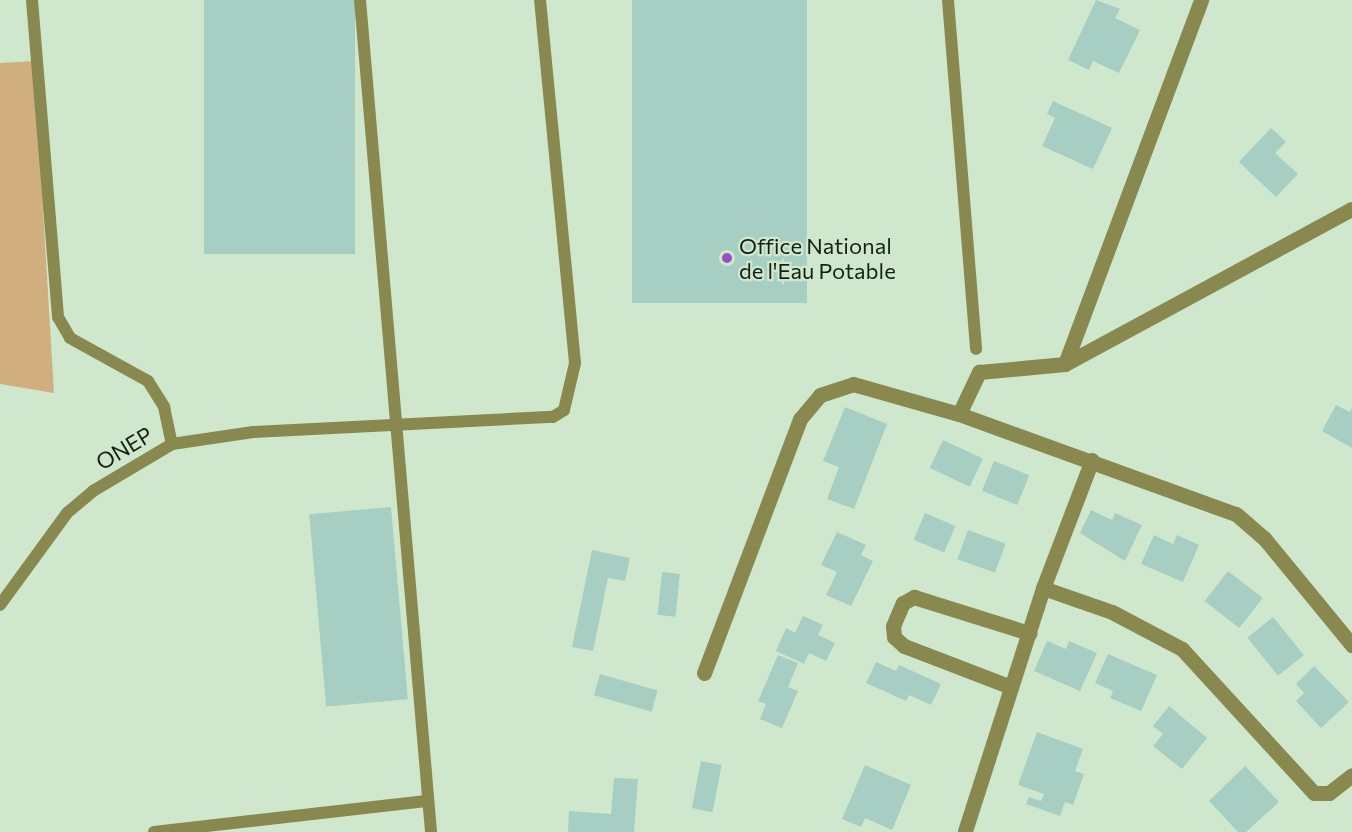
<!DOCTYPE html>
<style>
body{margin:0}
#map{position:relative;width:1352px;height:832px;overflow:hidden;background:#cfe8cd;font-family:Commissioner,sans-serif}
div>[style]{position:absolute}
.green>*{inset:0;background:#d1ae7e}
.building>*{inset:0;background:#a6cec3;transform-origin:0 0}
.service>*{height:12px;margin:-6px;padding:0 6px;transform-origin:6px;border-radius:6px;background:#89894f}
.minor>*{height:15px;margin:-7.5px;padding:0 7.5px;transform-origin:7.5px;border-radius:7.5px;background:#89894f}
.dots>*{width:16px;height:16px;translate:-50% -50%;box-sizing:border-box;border:3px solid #cfe8cd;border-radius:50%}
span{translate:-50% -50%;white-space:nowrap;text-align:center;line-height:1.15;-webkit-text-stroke:4.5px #cfe8cd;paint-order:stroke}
.poi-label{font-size:22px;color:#161f15}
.left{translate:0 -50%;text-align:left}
.street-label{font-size:22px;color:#161f15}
</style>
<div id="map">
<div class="green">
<i style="clip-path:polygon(34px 61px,54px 393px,0 384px,0 63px)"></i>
</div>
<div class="building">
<i style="left:204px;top:0;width:151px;height:254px"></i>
<i style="left:632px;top:0;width:175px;height:303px"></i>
<i style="clip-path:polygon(1096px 0,1120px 9px,1115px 18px,1140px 30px,1119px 73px,1093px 61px,1089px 70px,1068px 60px)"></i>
<i style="clip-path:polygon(1053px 101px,1112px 128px,1093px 169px,1042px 146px,1055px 118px,1047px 114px)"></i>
<i style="clip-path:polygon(1271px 128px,1286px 142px,1275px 153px,1298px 174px,1276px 197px,1239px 162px)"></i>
<i style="clip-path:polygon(1336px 405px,1350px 412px,1352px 408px,1352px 448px,1322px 431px)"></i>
<i style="clip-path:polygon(845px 407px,887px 424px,854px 509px,827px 499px,839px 467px,823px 461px)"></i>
<i style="left:943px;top:440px;width:44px;height:31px;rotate:25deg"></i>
<i style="left:994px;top:461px;width:38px;height:32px;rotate:22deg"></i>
<i style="left:391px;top:507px;width:193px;height:82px;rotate:85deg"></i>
<i style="clip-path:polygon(1091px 510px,1112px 520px,1115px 513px,1142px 525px,1125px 561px,1080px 533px)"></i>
<i style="left:925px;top:513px;width:33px;height:29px;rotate:23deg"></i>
<i style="left:968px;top:530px;width:40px;height:31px;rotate:20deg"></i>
<i style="clip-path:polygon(837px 532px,866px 545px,861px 555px,873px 561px,851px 606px,826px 595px,837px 572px,821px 565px)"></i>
<i style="clip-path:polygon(1154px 535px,1173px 544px,1177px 535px,1199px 545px,1183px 582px,1141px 564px)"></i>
<i style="clip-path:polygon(592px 550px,630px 558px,625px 581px,608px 578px,593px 651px,572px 647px)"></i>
<i style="left:1228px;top:571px;width:44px;height:38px;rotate:38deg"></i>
<i style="left:662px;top:572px;width:18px;height:43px;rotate:6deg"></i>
<i style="clip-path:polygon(803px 616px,823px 625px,818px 635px,835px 643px,826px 661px,809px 653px,804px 664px,776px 651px,786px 628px,795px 633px)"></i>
<i style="left:1273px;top:617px;width:49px;height:33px;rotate:51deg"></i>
<i style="clip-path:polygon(1047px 641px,1066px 649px,1069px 641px,1097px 653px,1080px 691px,1034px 671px)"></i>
<i style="clip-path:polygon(1108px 654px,1157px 675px,1141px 711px,1110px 698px,1113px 691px,1095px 683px)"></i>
<i style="clip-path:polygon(778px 655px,798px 663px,788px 687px,798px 691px,782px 728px,760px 719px,766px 704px,758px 701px)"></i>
<i style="clip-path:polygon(876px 662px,896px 671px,899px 665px,941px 684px,931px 705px,909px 695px,906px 701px,866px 683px)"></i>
<i style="clip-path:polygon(1314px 666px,1349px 702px,1321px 728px,1296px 701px,1304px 693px,1296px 684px)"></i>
<i style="left:600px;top:674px;width:60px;height:22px;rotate:16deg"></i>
<i style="clip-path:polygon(1169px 706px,1207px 738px,1182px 769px,1153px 746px,1163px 734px,1153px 726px)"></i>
<i style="clip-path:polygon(1037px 732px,1083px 749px,1075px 771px,1084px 774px,1073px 805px,1065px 802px,1060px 816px,1026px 804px,1029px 797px,1041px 801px,1044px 794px,1018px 785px)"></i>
<i style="left:701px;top:761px;width:21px;height:48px;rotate:11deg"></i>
<i style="clip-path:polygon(865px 765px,911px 785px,892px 830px,865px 818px,861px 827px,842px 819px)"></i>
<i style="clip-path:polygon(1245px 766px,1279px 802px,1246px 832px,1238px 832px,1209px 801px)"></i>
<i style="clip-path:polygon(614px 778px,638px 779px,634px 832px,568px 832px,569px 811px,611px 814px)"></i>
</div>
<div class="service">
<i style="left:32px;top:0;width:318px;rotate:85.3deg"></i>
<i style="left:58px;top:317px;width:24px;rotate:60deg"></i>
<i style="left:70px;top:338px;width:89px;rotate:28.9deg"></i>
<i style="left:148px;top:381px;width:31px;rotate:58deg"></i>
<i style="left:164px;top:407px;width:38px;rotate:78deg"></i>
<i style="left:360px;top:0;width:835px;rotate:85.12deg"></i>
<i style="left:948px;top:0;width:350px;rotate:85.4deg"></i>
<i style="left:0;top:605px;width:114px;rotate:-53.9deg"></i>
<i style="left:67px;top:513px;width:34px;rotate:-40deg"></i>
<i style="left:93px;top:491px;width:92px;rotate:-30.7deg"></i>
<i style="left:172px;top:444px;width:82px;rotate:-8.4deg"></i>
<i style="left:253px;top:432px;width:300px;rotate:-2.9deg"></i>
<i style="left:553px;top:417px;width:13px;rotate:-32deg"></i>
<i style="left:564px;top:410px;width:48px;rotate:-76.8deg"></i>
<i style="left:575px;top:363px;width:365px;rotate:-95.5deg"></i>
<i style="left:154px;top:832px;width:274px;rotate:-6.5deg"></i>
</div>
<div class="minor">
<i style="left:1065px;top:364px;width:389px;rotate:-69.5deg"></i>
<i style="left:959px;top:414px;width:47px;rotate:-64.5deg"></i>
<i style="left:979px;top:372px;width:86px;rotate:-5.3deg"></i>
<i style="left:1065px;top:364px;width:326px;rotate:-28.4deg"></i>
<i style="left:1043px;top:588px;width:73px;rotate:19.2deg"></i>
<i style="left:1112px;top:612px;width:79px;rotate:27.9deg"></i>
<i style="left:1182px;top:649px;width:195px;rotate:47.5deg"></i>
<i style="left:1314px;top:793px;width:15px"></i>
<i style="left:1329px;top:793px;width:29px;rotate:-38deg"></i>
<i style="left:704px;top:673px;width:272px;rotate:-69.3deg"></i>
<i style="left:800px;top:419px;width:31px;rotate:-50deg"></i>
<i style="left:820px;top:395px;width:35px;rotate:-18deg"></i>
<i style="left:853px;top:384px;width:110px;rotate:15.8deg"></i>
<i style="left:959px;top:414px;width:294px;rotate:19.9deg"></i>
<i style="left:1236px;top:514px;width:37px;rotate:41deg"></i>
<i style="left:1264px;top:538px;width:139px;rotate:50.6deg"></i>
<i style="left:1011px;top:687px;width:115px;rotate:-159deg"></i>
<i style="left:904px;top:646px;width:13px;rotate:-138deg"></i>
<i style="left:894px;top:637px;width:11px;rotate:-95deg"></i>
<i style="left:893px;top:626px;width:25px;rotate:-67deg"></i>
<i style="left:903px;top:603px;width:13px;rotate:-29deg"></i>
<i style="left:914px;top:597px;width:121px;rotate:17.4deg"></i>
<i style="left:965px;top:831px;width:255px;rotate:-72.2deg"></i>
<i style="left:1043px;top:588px;width:137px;rotate:-69.1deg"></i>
</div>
<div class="dots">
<i style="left:727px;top:258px;background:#9a50c2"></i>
</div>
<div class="poi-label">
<span class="left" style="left:739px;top:258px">Office National<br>de l'Eau Potable</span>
</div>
<div class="street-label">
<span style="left:124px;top:448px;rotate:-31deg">ONEP</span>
</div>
</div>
